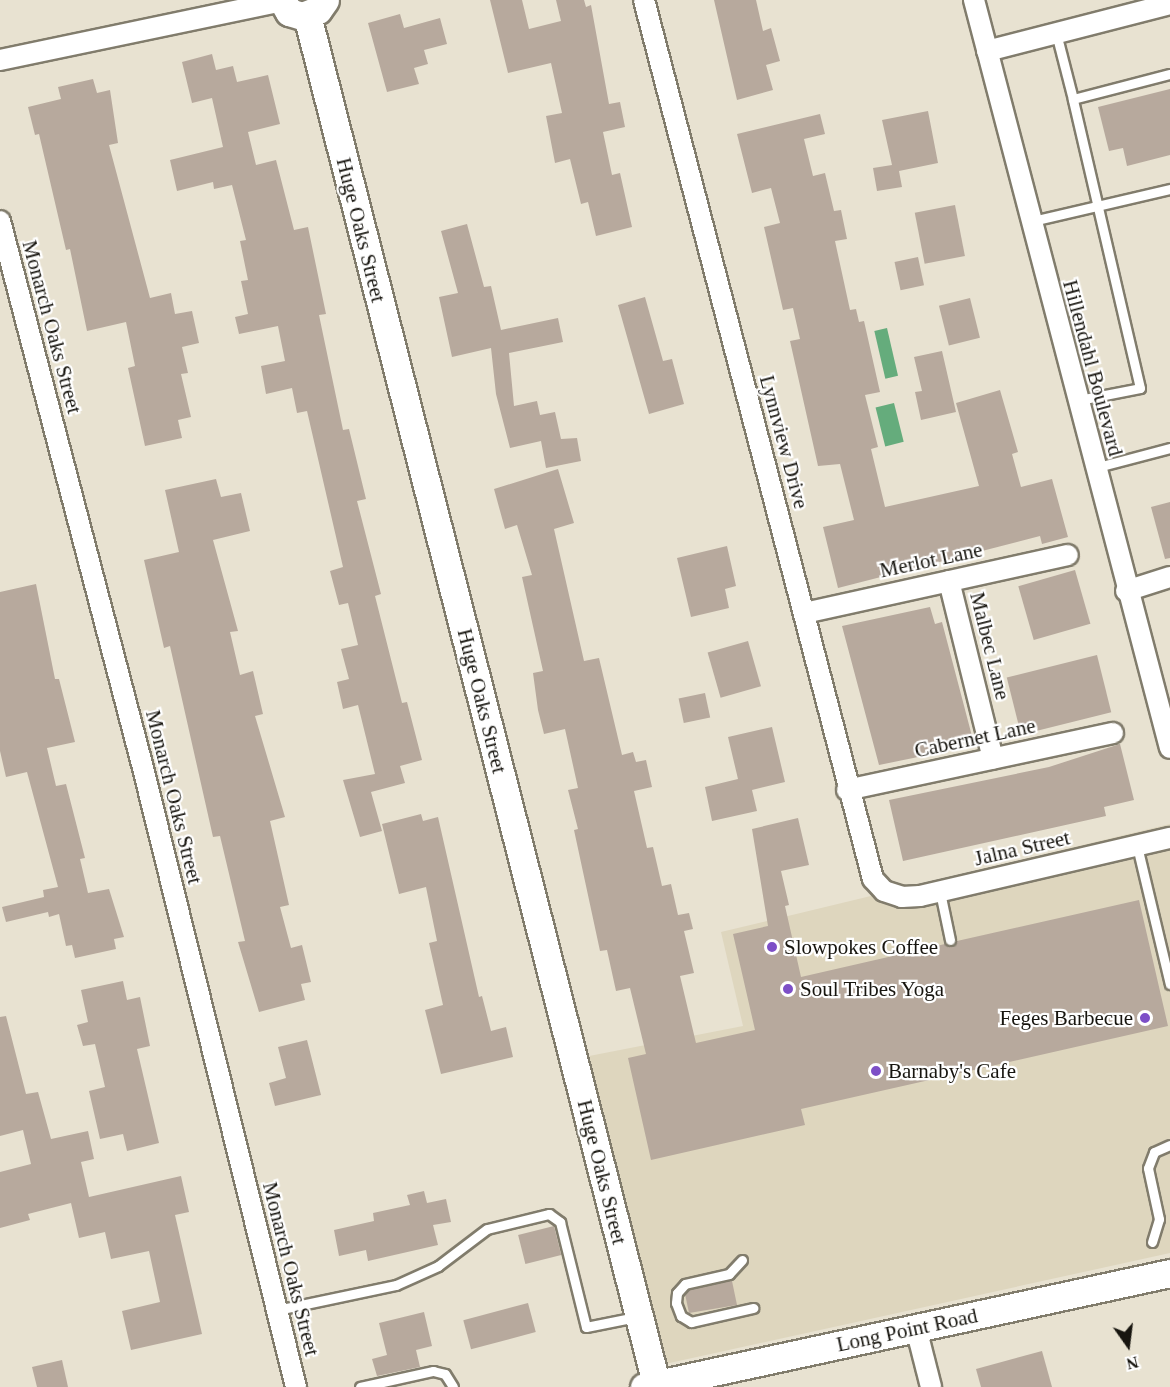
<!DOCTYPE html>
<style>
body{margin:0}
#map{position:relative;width:1170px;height:1387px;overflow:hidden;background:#e8e2d1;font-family:Georgia,serif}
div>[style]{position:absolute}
.built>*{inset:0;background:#ded6be}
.water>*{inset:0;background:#65ac7c;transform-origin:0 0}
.building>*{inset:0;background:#b7a99d;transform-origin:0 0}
.roads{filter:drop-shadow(2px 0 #817c6c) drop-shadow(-2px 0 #817c6c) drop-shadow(0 2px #817c6c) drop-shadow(0 -2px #817c6c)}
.lane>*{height:9px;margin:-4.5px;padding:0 4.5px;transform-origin:4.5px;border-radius:4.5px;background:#fff}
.street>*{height:20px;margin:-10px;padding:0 10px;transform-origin:10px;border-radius:10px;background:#fff}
.secondary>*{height:27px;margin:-13.5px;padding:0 13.5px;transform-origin:13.5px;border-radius:13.5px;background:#fff}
.dots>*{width:16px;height:16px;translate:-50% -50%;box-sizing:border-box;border:3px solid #fff;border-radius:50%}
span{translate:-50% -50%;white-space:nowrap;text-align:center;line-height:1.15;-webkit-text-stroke:4.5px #fff;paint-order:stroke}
.street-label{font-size:21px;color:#17150f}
.poi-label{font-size:21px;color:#17150f}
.left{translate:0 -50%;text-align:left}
.right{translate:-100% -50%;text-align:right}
.north{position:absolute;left:1098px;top:1315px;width:60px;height:60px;-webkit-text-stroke:4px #fff;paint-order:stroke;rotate:166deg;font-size:16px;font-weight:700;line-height:24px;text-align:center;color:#17150f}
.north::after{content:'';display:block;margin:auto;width:21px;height:27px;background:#17150f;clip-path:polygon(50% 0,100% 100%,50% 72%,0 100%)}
</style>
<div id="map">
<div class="built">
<i style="clip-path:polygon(1170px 824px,1170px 1253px,665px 1364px,584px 1057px,743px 1026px,721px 932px)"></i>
</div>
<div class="water">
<i style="left:887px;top:328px;width:49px;height:13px;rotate:77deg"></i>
<i style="left:894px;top:403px;width:40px;height:19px;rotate:76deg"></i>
</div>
<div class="building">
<i style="clip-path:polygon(490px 0,522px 0,529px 29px,561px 21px,556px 0,584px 0,586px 7px,591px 5px,609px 104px,620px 102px,625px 127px,603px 132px,612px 175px,620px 173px,632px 227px,596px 236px,588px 202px,581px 204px,570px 159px,555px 163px,546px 116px,562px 113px,551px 63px,508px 73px)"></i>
<i style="clip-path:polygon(714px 0,756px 0,763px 31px,771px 28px,780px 61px,766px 65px,773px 90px,737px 100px)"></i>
<i style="clip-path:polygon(400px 14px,404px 28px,440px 18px,447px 44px,424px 50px,428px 64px,414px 68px,419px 84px,387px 92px,368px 23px)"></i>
<i style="clip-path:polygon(212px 54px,216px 70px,233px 66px,237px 82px,268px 75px,280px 124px,248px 132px,256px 165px,276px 160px,294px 230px,308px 227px,326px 314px,319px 315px,343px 430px,349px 429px,366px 499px,357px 501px,381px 594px,375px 596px,402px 703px,407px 702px,422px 760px,400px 766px,405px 783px,371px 792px,382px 831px,360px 837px,343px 780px,375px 774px,358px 705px,343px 709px,337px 682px,349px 679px,341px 649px,358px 645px,348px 603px,339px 605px,330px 571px,343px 567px,307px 411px,297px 413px,292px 388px,266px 394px,261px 366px,285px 361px,278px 326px,239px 334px,235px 317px,248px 314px,241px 281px,248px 280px,240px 241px,246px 240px,232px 185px,214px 189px,213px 182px,177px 191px,170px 160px,223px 147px,212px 98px,192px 103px,182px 62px)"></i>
<i style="clip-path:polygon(93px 79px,97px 93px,110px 90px,118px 143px,109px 145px,150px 298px,171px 293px,175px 314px,192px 311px,199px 343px,182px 347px,188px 373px,181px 374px,191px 417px,178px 420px,182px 438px,145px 446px,128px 368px,135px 366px,126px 322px,87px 331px,70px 249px,66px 250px,39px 134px,35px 135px,28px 107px,61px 99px,58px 87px)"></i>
<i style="clip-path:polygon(1170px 89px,1170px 155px,1127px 166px,1123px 148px,1109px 151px,1098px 107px)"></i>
<i style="clip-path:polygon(928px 111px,938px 163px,899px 171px,902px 187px,877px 191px,873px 168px,892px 165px,882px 120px)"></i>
<i style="clip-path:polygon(820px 114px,825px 134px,804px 139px,813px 176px,825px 173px,834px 211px,841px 210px,847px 239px,835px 241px,850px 310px,856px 309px,859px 322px,864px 321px,880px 392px,865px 395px,878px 447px,871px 449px,885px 507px,979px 486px,956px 403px,1000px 390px,1018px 452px,1012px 454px,1021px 487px,1052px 479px,1068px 537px,1042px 544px,1040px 536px,838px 588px,823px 527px,854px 520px,840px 464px,818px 466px,790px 341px,800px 339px,793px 308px,783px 310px,764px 227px,780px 223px,771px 188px,752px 193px,737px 134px)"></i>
<i style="left:955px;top:205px;width:52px;height:41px;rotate:79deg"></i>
<i style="clip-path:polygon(467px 224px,484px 287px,491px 286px,501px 330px,558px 318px,563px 342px,509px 353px,514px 406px,537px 401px,540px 415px,555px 412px,561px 439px,577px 438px,581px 461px,546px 468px,541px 441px,510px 448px,496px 394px,491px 348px,452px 357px,439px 297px,458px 293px,441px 231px)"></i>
<i style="left:918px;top:257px;width:29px;height:24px;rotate:78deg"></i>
<i style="clip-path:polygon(645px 297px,663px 361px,672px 359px,684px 404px,649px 414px,618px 305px)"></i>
<i style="left:970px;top:298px;width:41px;height:32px;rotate:76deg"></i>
<i style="clip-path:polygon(942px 351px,956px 412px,921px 420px,915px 392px,922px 391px,914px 357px)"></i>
<i style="clip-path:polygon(558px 469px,574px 523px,554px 529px,584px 661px,599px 658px,622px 755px,633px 752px,636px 762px,646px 760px,652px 787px,634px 791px,647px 848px,653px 847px,662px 886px,671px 884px,678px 915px,689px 913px,693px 929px,684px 931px,694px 973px,680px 976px,696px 1043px,755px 1030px,733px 934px,768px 926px,752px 829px,798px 818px,809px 865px,781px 871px,789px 905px,785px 906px,801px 977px,945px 944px,952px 946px,957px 941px,1139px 900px,1168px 1026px,801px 1109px,805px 1125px,651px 1160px,628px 1058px,646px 1054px,630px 988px,616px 991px,607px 950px,600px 951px,574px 830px,578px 829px,568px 790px,578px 788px,565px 729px,544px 734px,538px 710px,533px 673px,543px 671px,522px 577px,532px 575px,517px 525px,505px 529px,494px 489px)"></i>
<i style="clip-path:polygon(216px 479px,221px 497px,241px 493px,250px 531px,213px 540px,238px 631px,230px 632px,240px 675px,253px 671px,263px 714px,255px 716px,285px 817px,270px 821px,289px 905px,280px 907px,291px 948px,302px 945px,311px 982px,301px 984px,305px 1000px,259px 1012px,238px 942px,245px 941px,220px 836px,213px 837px,170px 646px,164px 648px,144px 560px,179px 552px,165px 490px)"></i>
<i style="clip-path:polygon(1170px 502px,1170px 558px,1165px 559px,1151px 507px)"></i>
<i style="clip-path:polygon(727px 546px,736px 586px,725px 589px,729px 608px,691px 617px,677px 558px)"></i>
<i style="left:1075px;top:570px;width:56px;height:59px;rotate:74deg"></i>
<i style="clip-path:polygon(36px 584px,55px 679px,59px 679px,75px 742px,47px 748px,56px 786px,66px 784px,85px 858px,80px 859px,88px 893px,109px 889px,124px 937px,114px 939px,116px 949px,75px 958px,72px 945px,66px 946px,59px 914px,49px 917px,48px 912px,6px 922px,2px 907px,44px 897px,43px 890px,58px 887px,27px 772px,6px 777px,0 751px,0 592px)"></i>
<i style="clip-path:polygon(930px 607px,935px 624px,942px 622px,973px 740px,961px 743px,962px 748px,879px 765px,842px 626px)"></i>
<i style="left:748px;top:641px;width:47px;height:42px;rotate:74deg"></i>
<i style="left:1097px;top:655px;width:59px;height:93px;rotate:76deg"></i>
<i style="left:705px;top:693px;width:25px;height:27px;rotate:78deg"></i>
<i style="clip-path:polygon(772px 727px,785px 782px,752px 790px,757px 811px,712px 821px,705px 787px,738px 779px,728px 737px)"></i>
<i style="clip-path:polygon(1120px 744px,1134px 800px,1104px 807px,1106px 816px,903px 861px,889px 800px,1049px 767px)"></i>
<i style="clip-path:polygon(421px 814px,423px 821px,438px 817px,479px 997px,482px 996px,491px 1031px,506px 1027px,513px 1057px,441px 1074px,425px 1010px,443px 1005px,429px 943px,437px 941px,426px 887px,399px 894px,382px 824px)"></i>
<i style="clip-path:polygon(123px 981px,127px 1000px,140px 997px,150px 1046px,137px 1049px,159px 1143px,127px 1151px,123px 1134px,100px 1139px,89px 1091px,105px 1087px,95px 1044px,83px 1046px,77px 1025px,88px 1022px,81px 990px)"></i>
<i style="clip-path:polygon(6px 1016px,26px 1094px,38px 1092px,51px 1139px,88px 1131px,94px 1159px,81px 1162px,89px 1197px,181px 1176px,189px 1212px,175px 1215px,202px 1334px,131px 1350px,122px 1311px,160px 1302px,149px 1251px,111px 1259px,105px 1232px,79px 1238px,71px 1203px,28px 1214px,30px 1220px,0 1228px,0 1172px,31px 1164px,23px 1130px,0 1136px,0 1017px)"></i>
<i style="clip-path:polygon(307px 1040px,321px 1095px,275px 1106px,269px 1083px,286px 1078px,278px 1047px)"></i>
<i style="clip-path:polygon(424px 1191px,427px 1203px,446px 1199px,451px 1222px,433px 1225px,438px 1245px,368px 1261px,366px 1250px,339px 1256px,334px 1230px,374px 1221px,373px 1213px,410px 1205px,407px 1195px)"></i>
<i style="left:554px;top:1226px;width:30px;height:37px;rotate:76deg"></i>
<i style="clip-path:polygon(732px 1281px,737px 1305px,689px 1313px,685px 1294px,688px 1290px)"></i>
<i style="left:528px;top:1303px;width:30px;height:67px;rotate:75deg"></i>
<i style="clip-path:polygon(424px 1312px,432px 1346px,416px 1350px,420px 1367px,377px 1376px,372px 1359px,387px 1355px,379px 1323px)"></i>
<i style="clip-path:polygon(1042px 1351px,1052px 1387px,981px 1387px,976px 1369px)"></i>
<i style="clip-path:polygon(62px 1360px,68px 1387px,37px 1387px,32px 1367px)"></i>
</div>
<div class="roads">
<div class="lane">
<i style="left:1056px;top:33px;width:68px;rotate:75.6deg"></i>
<i style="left:1032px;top:221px;width:142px;rotate:-13.1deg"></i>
<i style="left:1079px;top:400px;width:62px;rotate:-11.1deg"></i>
<i style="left:1140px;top:388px;width:297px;rotate:-103.1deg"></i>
<i style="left:1073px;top:99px;width:100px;rotate:-14.5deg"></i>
<i style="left:1094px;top:468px;width:79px;rotate:-14.7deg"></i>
<i style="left:1137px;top:846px;width:142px;rotate:76.6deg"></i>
<i style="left:940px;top:892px;width:49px;rotate:78.2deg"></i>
<i style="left:1152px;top:1242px;width:24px;rotate:-73deg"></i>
<i style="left:1159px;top:1219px;width:52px;rotate:-102.2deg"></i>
<i style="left:1148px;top:1168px;width:17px;rotate:-69deg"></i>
<i style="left:1154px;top:1152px;width:17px;rotate:-24deg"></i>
<i style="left:742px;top:1260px;width:19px;rotate:133deg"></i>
<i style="left:729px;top:1274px;width:45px;rotate:167.2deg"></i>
<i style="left:685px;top:1284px;width:12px;rotate:132deg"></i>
<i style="left:677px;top:1293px;width:10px;rotate:96deg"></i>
<i style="left:676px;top:1303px;width:14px;rotate:69deg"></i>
<i style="left:681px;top:1316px;width:12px;rotate:31deg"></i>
<i style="left:691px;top:1322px;width:64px;rotate:-12.7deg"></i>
<i style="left:277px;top:1310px;width:122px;rotate:-11.9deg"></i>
<i style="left:396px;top:1285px;width:46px;rotate:-24.3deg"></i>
<i style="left:438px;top:1266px;width:61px;rotate:-37.1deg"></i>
<i style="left:487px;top:1229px;width:64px;rotate:-13.6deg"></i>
<i style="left:549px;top:1214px;width:14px;rotate:36deg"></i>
<i style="left:560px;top:1222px;width:108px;rotate:76.1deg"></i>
<i style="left:586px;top:1327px;width:51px;rotate:-11.3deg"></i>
<i style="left:360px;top:1387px;width:75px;rotate:-12.4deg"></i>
<i style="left:433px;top:1371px;width:12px;rotate:14deg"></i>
<i style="left:445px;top:1374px;width:15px;rotate:58deg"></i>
</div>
<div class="street">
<i style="left:644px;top:0;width:908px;rotate:75.4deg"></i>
<i style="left:873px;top:879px;width:16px;rotate:47deg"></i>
<i style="left:884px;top:891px;width:19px;rotate:18deg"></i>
<i style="left:902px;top:897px;width:18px;rotate:-3deg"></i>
<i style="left:920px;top:896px;width:257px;rotate:-13.1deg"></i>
<i style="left:974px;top:0;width:773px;rotate:75.32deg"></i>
<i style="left:987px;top:51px;width:189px;rotate:-14.4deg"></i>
<i style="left:0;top:60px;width:289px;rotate:-11.8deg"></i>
<i style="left:0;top:221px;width:570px;rotate:75.35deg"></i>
<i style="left:144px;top:772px;width:634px;rotate:76.12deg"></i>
<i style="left:949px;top:581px;width:183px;rotate:76.1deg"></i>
<i style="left:1126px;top:591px;width:46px;rotate:-17.7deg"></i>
<i style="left:804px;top:613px;width:270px;rotate:-12.4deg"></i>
<i style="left:847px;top:790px;width:272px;rotate:-12.1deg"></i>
<i style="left:916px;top:1328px;width:61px;rotate:75.7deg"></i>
</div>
<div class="secondary">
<i style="left:282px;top:0;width:14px;rotate:60deg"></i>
<i style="left:289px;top:12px;width:14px;rotate:17deg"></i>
<i style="left:302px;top:16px;width:17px;rotate:-21deg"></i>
<i style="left:318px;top:10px;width:12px;rotate:-55deg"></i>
<i style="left:307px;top:15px;width:1416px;rotate:75.69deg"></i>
<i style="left:644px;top:1387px;width:538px;rotate:-12.23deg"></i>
</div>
</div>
<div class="dots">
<i style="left:772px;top:947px;background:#7d4fc7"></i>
<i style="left:788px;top:989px;background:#7d4fc7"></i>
<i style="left:1145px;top:1018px;background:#7d4fc7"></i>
<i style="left:876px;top:1071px;background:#7d4fc7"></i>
</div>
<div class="street-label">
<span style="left:361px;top:230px;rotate:76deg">Huge Oaks Street</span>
<span style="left:52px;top:327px;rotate:75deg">Monarch Oaks Street</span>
<span style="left:1093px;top:368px;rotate:75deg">Hillendahl Boulevard</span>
<span style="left:784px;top:442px;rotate:75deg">Lynnview Drive</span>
<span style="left:931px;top:560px;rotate:-12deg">Merlot Lane</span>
<span style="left:990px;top:646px;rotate:76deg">Malbec Lane</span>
<span style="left:482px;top:701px;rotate:76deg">Huge Oaks Street</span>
<span style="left:975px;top:738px;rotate:-12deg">Cabernet Lane</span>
<span style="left:174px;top:797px;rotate:76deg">Monarch Oaks Street</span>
<span style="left:1022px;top:848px;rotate:-13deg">Jalna Street</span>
<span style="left:602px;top:1172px;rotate:76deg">Huge Oaks Street</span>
<span style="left:291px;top:1269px;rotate:76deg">Monarch Oaks Street</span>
<span style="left:907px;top:1330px;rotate:-12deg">Long Point Road</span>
</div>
<div class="poi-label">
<span class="left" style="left:784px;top:947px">Slowpokes Coffee</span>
<span class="left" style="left:800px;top:989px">Soul Tribes Yoga</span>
<span class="right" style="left:1133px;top:1018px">Feges Barbecue</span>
<span class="left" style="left:888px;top:1071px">Barnaby's Cafe</span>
</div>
<div class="north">N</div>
</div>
